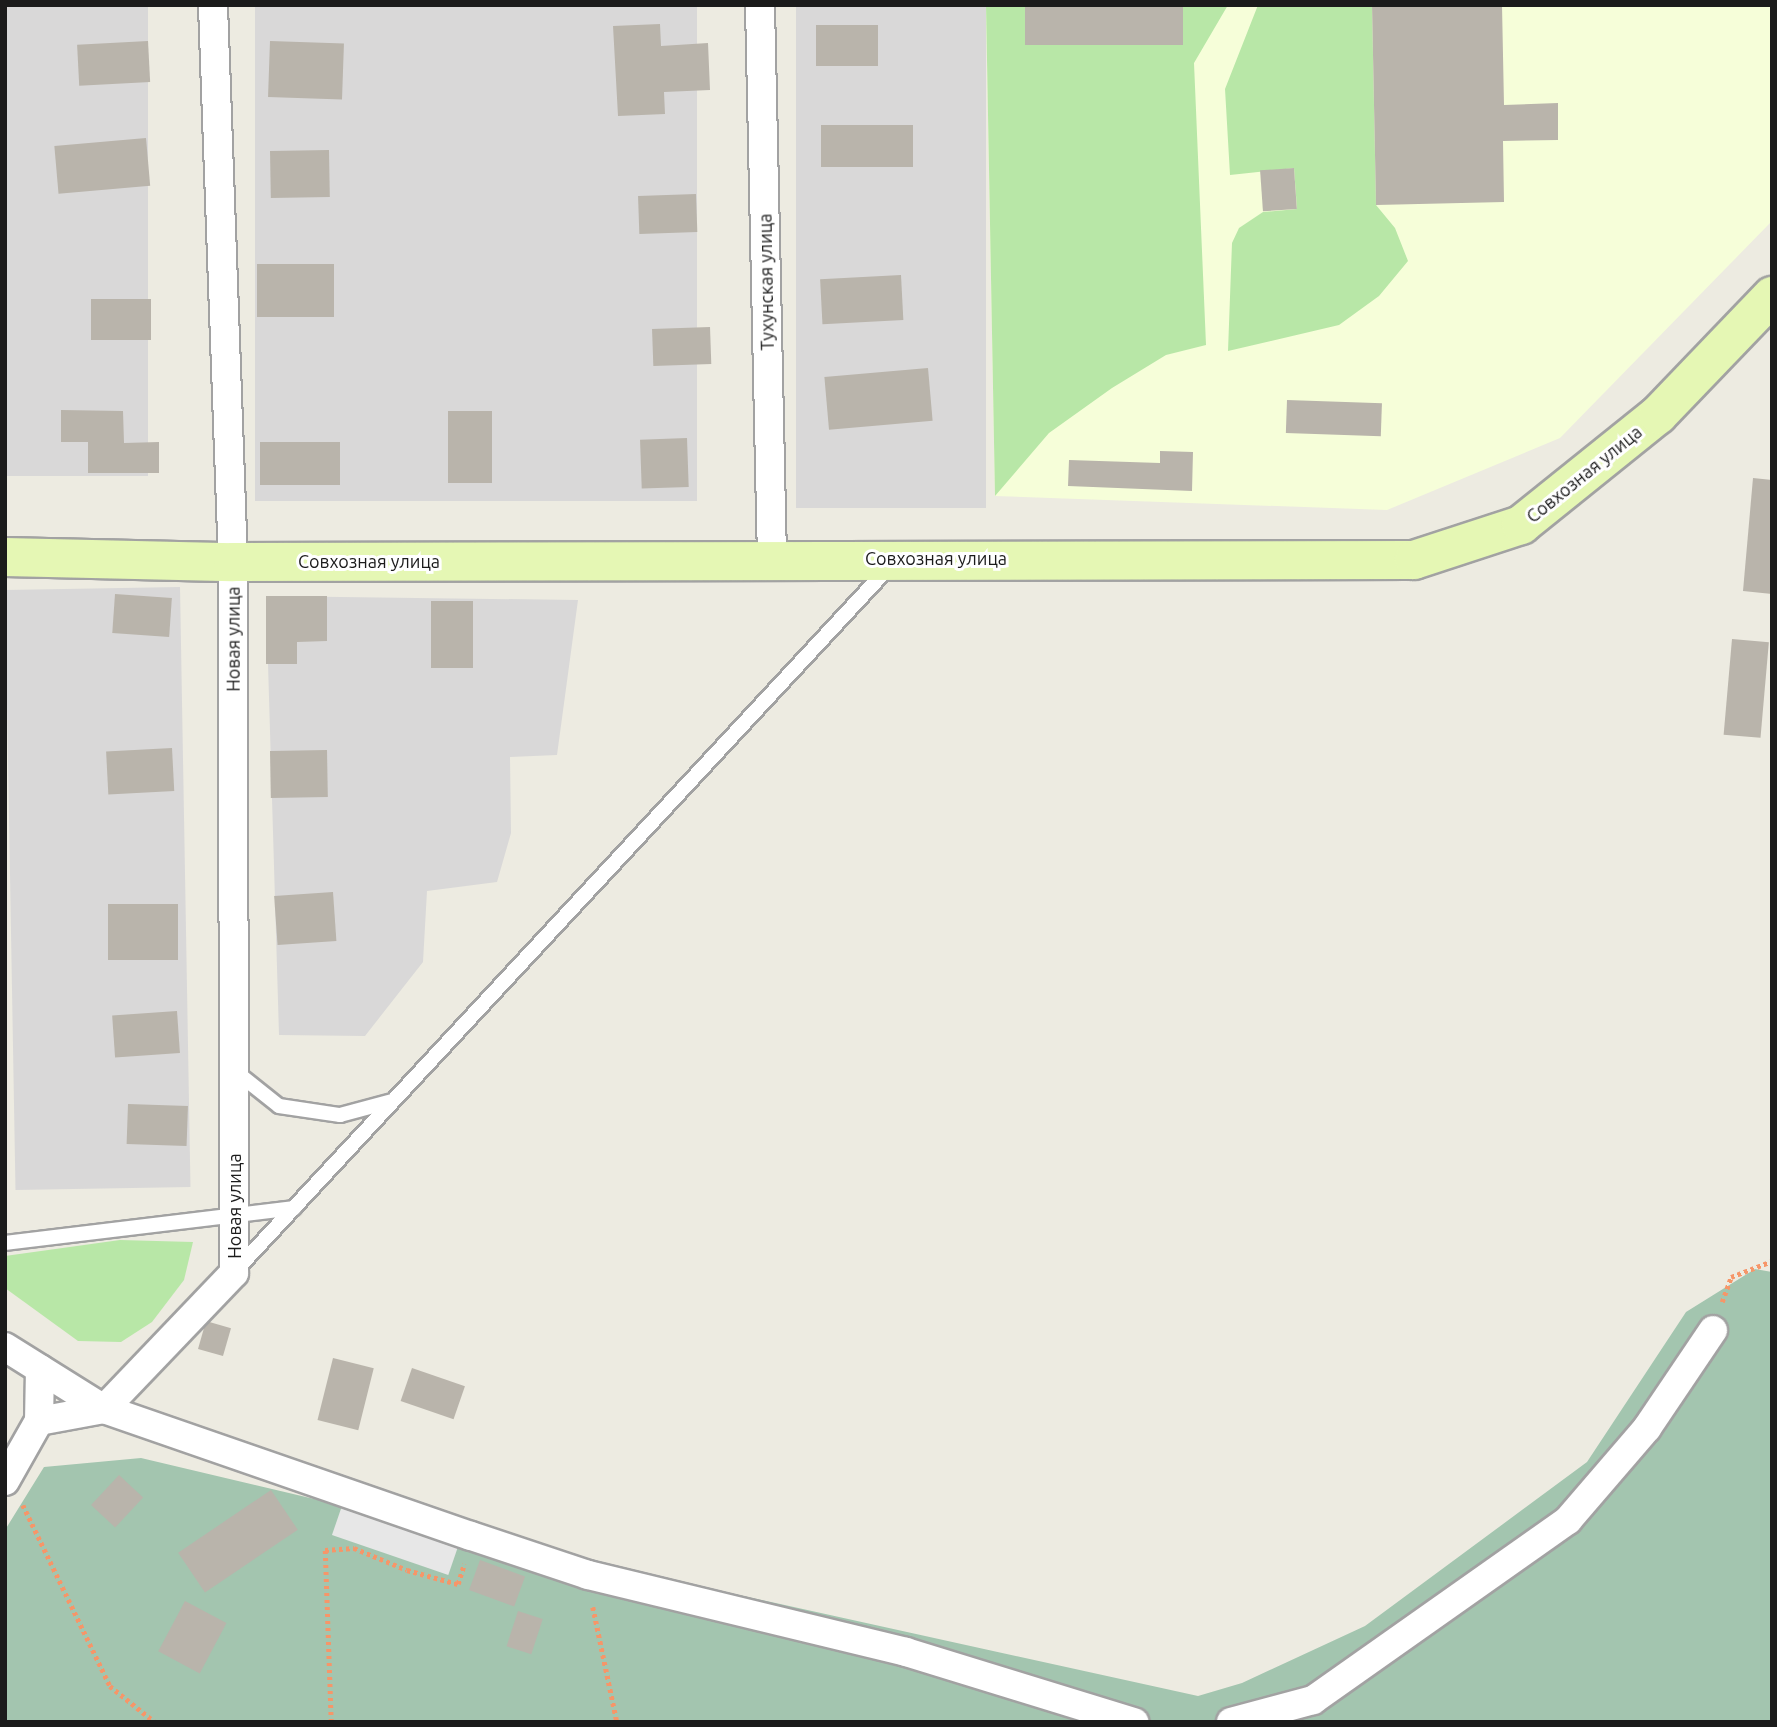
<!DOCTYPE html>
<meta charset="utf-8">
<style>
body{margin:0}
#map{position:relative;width:1777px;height:1727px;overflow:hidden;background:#edebe1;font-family:Ubuntu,sans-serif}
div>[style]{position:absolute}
.residential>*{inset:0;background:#d9d8d8;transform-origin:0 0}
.education>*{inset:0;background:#f6fed9}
.grass>*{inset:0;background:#b8e7a7}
.cemetery>*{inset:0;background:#a3c5af}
.parking>*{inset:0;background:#e7e7e7;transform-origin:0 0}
.building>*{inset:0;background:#b9b4ab;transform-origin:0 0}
.path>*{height:4.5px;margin-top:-2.25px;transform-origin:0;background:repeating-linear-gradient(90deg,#f69669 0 3.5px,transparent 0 7px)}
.roads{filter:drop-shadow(2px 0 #a2a2a2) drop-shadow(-2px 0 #a2a2a2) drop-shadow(0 2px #a2a2a2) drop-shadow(0 -2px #a2a2a2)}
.service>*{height:14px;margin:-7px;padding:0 7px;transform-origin:7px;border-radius:7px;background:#fff}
.minor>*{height:28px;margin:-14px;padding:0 14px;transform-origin:14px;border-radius:14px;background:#fff}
.secondary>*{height:38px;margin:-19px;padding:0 19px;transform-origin:19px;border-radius:19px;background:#e5f7b4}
span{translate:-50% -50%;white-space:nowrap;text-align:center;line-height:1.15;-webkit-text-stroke:6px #fff;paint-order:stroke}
.street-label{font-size:18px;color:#1b1b1b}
.frame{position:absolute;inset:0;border:7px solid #1b1b1b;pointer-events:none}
</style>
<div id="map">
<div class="residential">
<i style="left:5px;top:5px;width:143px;height:471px"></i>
<i style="left:255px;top:5px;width:442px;height:496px"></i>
<i style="left:796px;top:5px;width:190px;height:503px"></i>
<i style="left:180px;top:587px;width:600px;height:175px;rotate:89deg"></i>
<i style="clip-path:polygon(266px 596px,578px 600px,557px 755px,510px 757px,511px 833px,497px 882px,427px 891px,423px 962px,365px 1036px,279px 1035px)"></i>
</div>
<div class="education">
<i style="clip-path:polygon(986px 5px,1772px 5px,1772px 221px,1560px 438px,1387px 510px,995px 496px)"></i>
</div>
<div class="grass">
<i style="clip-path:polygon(986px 5px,1025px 5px,1026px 45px,1183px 42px,1183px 5px,1228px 5px,1194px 63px,1206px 345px,1166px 355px,1112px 388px,1049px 433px,995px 496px)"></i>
<i style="clip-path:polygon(1258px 5px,1372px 5px,1376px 205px,1395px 228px,1408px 261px,1379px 296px,1339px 325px,1228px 351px,1232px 243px,1239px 228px,1263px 212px,1297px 209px,1294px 168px,1230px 175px,1225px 89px)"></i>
<i style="clip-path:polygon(120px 1240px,193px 1242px,184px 1280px,152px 1322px,121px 1342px,78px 1341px,5px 1288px,5px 1256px)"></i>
</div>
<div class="cemetery">
<i style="clip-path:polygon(1755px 1269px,1772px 1272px,1772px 1722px,5px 1722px,5px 1530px,44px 1467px,141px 1458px,471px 1536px,1198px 1696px,1242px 1683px,1365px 1626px,1587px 1462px,1686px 1312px)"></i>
</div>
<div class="parking">
<i style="left:344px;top:1500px;width:123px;height:37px;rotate:19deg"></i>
</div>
<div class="building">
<i style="left:1025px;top:5px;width:158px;height:40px"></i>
<i style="clip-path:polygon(1372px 5px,1502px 5px,1504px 105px,1558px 103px,1558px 140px,1503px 141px,1504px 202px,1376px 205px)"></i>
<i style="clip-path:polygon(660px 24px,661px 46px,708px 43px,710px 90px,664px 92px,665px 114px,618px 116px,613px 26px)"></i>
<i style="left:816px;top:25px;width:62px;height:41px"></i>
<i style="left:148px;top:41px;width:41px;height:71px;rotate:87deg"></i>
<i style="left:270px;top:41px;width:74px;height:56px;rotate:2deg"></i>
<i style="left:913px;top:125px;width:42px;height:92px;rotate:90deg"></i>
<i style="left:146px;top:138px;width:48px;height:92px;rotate:85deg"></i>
<i style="left:329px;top:150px;width:47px;height:59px;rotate:89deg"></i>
<i style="left:1294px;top:168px;width:41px;height:34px;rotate:86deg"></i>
<i style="left:696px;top:194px;width:38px;height:58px;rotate:88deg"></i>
<i style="left:257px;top:264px;width:77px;height:53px"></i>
<i style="left:901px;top:275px;width:45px;height:81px;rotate:87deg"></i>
<i style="left:91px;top:299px;width:60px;height:41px"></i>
<i style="left:710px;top:327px;width:37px;height:58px;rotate:88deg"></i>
<i style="left:928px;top:368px;width:53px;height:104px;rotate:85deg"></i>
<i style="left:1287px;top:400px;width:95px;height:33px;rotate:2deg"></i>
<i style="clip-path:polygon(61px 410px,123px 411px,124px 443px,159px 442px,159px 473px,88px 473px,88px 442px,61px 442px)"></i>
<i style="left:448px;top:411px;width:44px;height:72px"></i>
<i style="left:687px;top:438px;width:49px;height:47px;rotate:88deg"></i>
<i style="left:340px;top:442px;width:43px;height:80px;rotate:90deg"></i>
<i style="clip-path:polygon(1160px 451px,1193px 452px,1192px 491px,1068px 486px,1069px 460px,1160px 463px)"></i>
<i style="clip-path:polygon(1753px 478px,1772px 480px,1772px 594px,1743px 591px)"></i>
<i style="left:115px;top:594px;width:57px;height:39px;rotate:4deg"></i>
<i style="clip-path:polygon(266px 596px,327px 596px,327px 641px,297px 642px,297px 664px,266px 664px)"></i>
<i style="left:431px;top:601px;width:42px;height:67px"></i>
<i style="left:1732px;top:639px;width:37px;height:96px;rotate:5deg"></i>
<i style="left:172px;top:748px;width:43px;height:66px;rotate:87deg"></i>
<i style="left:327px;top:750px;width:47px;height:57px;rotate:89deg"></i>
<i style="left:333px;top:892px;width:49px;height:59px;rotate:86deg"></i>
<i style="left:108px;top:904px;width:70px;height:56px"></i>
<i style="left:177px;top:1011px;width:42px;height:65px;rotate:86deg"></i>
<i style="left:128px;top:1104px;width:60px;height:40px;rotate:2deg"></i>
<i style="left:206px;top:1321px;width:26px;height:29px;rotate:16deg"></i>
<i style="left:333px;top:1358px;width:42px;height:64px;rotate:14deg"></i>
<i style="left:412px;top:1368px;width:56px;height:35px;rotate:19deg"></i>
<i style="left:119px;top:1475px;width:33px;height:41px;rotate:43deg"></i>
<i style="left:271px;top:1490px;width:48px;height:112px;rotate:56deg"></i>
<i style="left:480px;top:1560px;width:48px;height:32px;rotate:20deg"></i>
<i style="left:185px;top:1601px;width:47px;height:57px;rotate:28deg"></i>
<i style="left:518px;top:1611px;width:26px;height:37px;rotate:18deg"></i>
</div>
<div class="path">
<i style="left:1722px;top:1302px;width:27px;rotate:-70deg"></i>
<i style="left:1731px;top:1277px;width:44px;rotate:-21.3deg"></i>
<i style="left:23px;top:1505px;width:201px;rotate:64.3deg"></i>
<i style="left:110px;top:1686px;width:58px;rotate:38.7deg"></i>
<i style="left:593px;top:1607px;width:117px;rotate:78.2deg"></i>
<i style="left:331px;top:1722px;width:172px;rotate:-92deg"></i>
<i style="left:325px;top:1550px;width:29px;rotate:-4deg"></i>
<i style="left:354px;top:1548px;width:57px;rotate:22.5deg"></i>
<i style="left:407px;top:1570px;width:53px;rotate:15.4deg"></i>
<i style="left:458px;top:1584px;width:21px;rotate:-73deg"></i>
</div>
<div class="roads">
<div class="service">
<i style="left:235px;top:1071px;width:56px;rotate:38.5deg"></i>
<i style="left:279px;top:1106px;width:62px;rotate:8.4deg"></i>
<i style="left:340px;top:1115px;width:54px;rotate:-15.1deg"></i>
<i style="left:5px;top:1243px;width:291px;rotate:-6.9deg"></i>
<i style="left:237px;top:1269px;width:959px;rotate:-47.11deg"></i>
</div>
<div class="minor">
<i style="left:760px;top:5px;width:553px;rotate:88.76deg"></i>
<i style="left:5px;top:1347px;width:117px;rotate:32.1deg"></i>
<i style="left:104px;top:1409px;width:388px;rotate:19.1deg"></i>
<i style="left:471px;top:1536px;width:123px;rotate:18.4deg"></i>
<i style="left:588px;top:1575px;width:327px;rotate:13.6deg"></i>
<i style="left:906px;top:1652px;width:239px;rotate:17.1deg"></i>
<i style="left:39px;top:1421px;width:52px;rotate:-88.9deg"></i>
<i style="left:5px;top:1481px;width:69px;rotate:-60.5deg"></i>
<i style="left:39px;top:1421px;width:66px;rotate:-10.5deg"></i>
<i style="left:104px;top:1409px;width:188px;rotate:-46.3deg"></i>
<i style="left:234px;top:1273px;width:711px;rotate:-90.08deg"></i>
<i style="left:233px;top:562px;width:557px;rotate:-92.06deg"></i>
<i style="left:1231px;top:1722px;width:85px;rotate:-15deg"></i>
<i style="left:1313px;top:1700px;width:312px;rotate:-35.2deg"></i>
<i style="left:1568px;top:1520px;width:121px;rotate:-49.3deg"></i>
<i style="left:1647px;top:1428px;width:118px;rotate:-56deg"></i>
</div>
<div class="secondary">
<i style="left:5px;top:557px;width:228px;rotate:1.3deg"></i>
<i style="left:233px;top:562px;width:1181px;rotate:-0.1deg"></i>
<i style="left:1414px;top:560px;width:113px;rotate:-18.1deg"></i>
<i style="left:1521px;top:525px;width:176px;rotate:-38.8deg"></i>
<i style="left:1658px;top:415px;width:165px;rotate:-46.2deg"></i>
</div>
</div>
<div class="street-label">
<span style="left:766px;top:282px;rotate:-91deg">Тухунская улица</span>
<span style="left:1584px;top:474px;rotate:-39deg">Совхозная улица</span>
<span style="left:936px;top:558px">Совхозная улица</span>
<span style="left:369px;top:561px">Совхозная улица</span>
<span style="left:233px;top:639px;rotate:-90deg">Новая улица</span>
<span style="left:234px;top:1206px;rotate:-90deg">Новая улица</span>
</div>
<div class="frame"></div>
</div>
